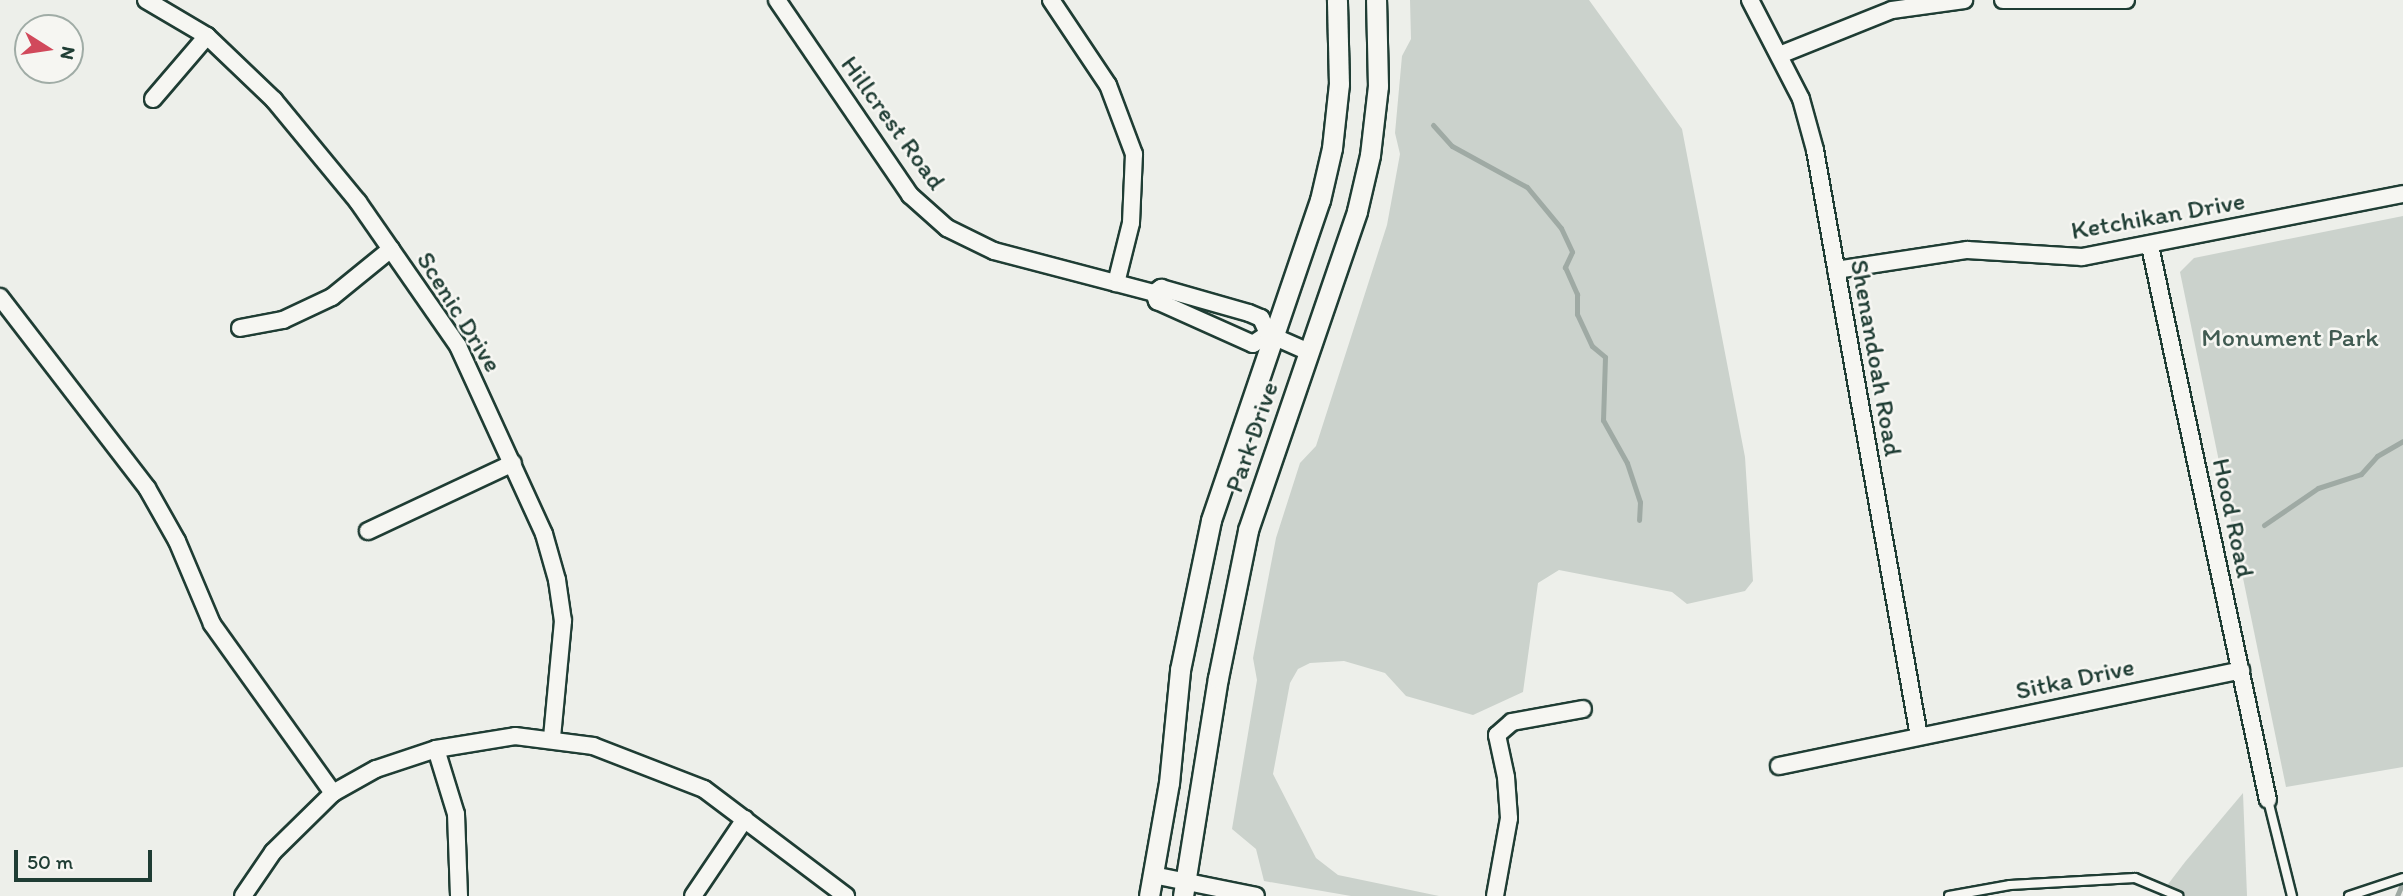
<!DOCTYPE html>
<style>
body{margin:0}
#map{position:relative;width:2403px;height:896px;overflow:hidden;background:#edefea;font-family:Itim,sans-serif}
div>[style]{position:absolute}
.green>*{inset:0;background:#cbd2cc}
.stream>*{height:5px;margin:-2.5px;padding:0 2.5px;transform-origin:2.5px;border-radius:2.5px;background:#9faaa4}
.roads{filter:drop-shadow(2px 0 #1f3d34) drop-shadow(-2px 0 #1f3d34) drop-shadow(0 2px #1f3d34) drop-shadow(0 -2px #1f3d34)}
.service>*{height:8px;margin:-4px;padding:0 4px;transform-origin:4px;border-radius:4px;background:#f6f6f2}
.minor>*{height:16px;margin:-8px;padding:0 8px;transform-origin:8px;border-radius:8px;background:#f6f6f2}
.tertiary>*{height:19px;margin:-9.5px;padding:0 9.5px;transform-origin:9.5px;border-radius:9.5px;background:#f6f6f2}
span{translate:-50% -50%;white-space:nowrap;text-align:center;line-height:1.15;-webkit-text-stroke:5px #f6f6f2;paint-order:stroke}
.street-label{font-size:26px;color:#1f3d34}
.park-label{font-size:26px;color:#415b52}
.north{position:absolute;left:14px;top:14px;width:70px;height:70px;box-sizing:border-box;background:#f6f6f2;border:2px solid #a0aca6;border-radius:50%;rotate:102deg;font-size:19px;font-weight:700;line-height:28px;text-align:center;color:#1f3d34}
.north::after{content:'';display:block;margin:auto;width:24px;height:32px;background:#d1495b;clip-path:polygon(50% 0,100% 100%,50% 72%,0 100%)}
.scale{position:absolute;left:14px;top:850px;width:138px;height:32px;box-sizing:border-box;border:4px solid #1f3d34;border-top:0;padding-left:9px;font-size:21px;line-height:24px;white-space:nowrap;color:#1f3d34;-webkit-text-stroke:5px #f6f6f2;paint-order:stroke}
</style>
<div id="map">
<div class="green">
<i style="clip-path:polygon(1410px 0,1589px 0,1682px 129px,1745px 457px,1753px 581px,1745px 591px,1687px 604px,1672px 592px,1559px 570px,1538px 583px,1523px 692px,1473px 715px,1406px 696px,1385px 673px,1344px 661px,1310px 663px,1298px 669px,1290px 683px,1273px 774px,1316px 858px,1338px 875px,1439px 896px,1351px 896px,1264px 881px,1256px 849px,1232px 829px,1257px 680px,1253px 658px,1276px 538px,1300px 463px,1316px 446px,1387px 225px,1400px 154px,1395px 133px,1402px 56px,1411px 39px)"></i>
<i style="clip-path:polygon(2403px 216px,2403px 767px,2286px 787px,2180px 272px,2194px 258px)"></i>
<i style="clip-path:polygon(2243px 793px,2247px 896px,2159px 896px,2185px 862px)"></i>
</div>
<div class="stream">
<i style="left:1433px;top:125px;width:28px;rotate:48deg"></i>
<i style="left:1452px;top:146px;width:85px;rotate:28.7deg"></i>
<i style="left:1527px;top:187px;width:53px;rotate:50.3deg"></i>
<i style="left:1561px;top:228px;width:26px;rotate:65deg"></i>
<i style="left:1572px;top:252px;width:17px;rotate:115deg"></i>
<i style="left:1565px;top:267px;width:30px;rotate:66deg"></i>
<i style="left:1577px;top:294px;width:20px;rotate:90deg"></i>
<i style="left:1577px;top:314px;width:35px;rotate:65deg"></i>
<i style="left:1592px;top:346px;width:17px;rotate:40deg"></i>
<i style="left:1605px;top:357px;width:63px;rotate:91.8deg"></i>
<i style="left:1603px;top:420px;width:49px;rotate:60.8deg"></i>
<i style="left:1627px;top:463px;width:41px;rotate:71.6deg"></i>
<i style="left:1640px;top:502px;width:18px;rotate:93deg"></i>
<i style="left:2264px;top:525px;width:65px;rotate:-34.4deg"></i>
<i style="left:2318px;top:488px;width:45px;rotate:-18deg"></i>
<i style="left:2361px;top:474px;width:24px;rotate:-48deg"></i>
<i style="left:2377px;top:456px;width:30px;rotate:-30deg"></i>
<i style="left:2397px;top:896px;width:15px;rotate:-67deg"></i>
</div>
<div class="roads">
<div class="service">
<i style="left:2268px;top:800px;width:99px;rotate:76deg"></i>
<i style="left:1949px;top:896px;width:62px;rotate:-10.2deg"></i>
<i style="left:2010px;top:885px;width:125px;rotate:-3.2deg"></i>
<i style="left:2135px;top:878px;width:47px;rotate:22.7deg"></i>
<i style="left:2349px;top:896px;width:57px;rotate:-18.4deg"></i>
</div>
<div class="minor">
<i style="left:146px;top:0;width:71px;rotate:30.5deg"></i>
<i style="left:207px;top:36px;width:93px;rotate:43.7deg"></i>
<i style="left:274px;top:100px;width:132px;rotate:50.5deg"></i>
<i style="left:358px;top:202px;width:175px;rotate:55.2deg"></i>
<i style="left:458px;top:346px;width:207px;rotate:65.4deg"></i>
<i style="left:544px;top:534px;width:48px;rotate:74.2deg"></i>
<i style="left:557px;top:580px;width:41px;rotate:81.7deg"></i>
<i style="left:563px;top:621px;width:117px;rotate:95.4deg"></i>
<i style="left:777px;top:0;width:236px;rotate:55.7deg"></i>
<i style="left:910px;top:195px;width:50px;rotate:41.7deg"></i>
<i style="left:947px;top:228px;width:52px;rotate:26.1deg"></i>
<i style="left:994px;top:251px;width:165px;rotate:14.7deg"></i>
<i style="left:1154px;top:293px;width:9px;rotate:69deg"></i>
<i style="left:1157px;top:301px;width:105px;rotate:24.1deg"></i>
<i style="left:1253px;top:344px;width:18px;rotate:-34deg"></i>
<i style="left:1051px;top:0;width:102px;rotate:56.2deg"></i>
<i style="left:1108px;top:85px;width:74px;rotate:69.4deg"></i>
<i style="left:1134px;top:154px;width:69px;rotate:92.5deg"></i>
<i style="left:1131px;top:223px;width:62px;rotate:104deg"></i>
<i style="left:1750px;top:0;width:111px;rotate:62.7deg"></i>
<i style="left:1801px;top:99px;width:53px;rotate:74.6deg"></i>
<i style="left:1815px;top:150px;width:595px;rotate:79.94deg"></i>
<i style="left:2003px;top:0;width:123px"></i>
<i style="left:1782px;top:54px;width:118px;rotate:-21.8deg"></i>
<i style="left:1892px;top:10px;width:73px;rotate:-7.9deg"></i>
<i style="left:153px;top:99px;width:83px;rotate:-49.4deg"></i>
<i style="left:2150px;top:246px;width:566px;rotate:77.98deg"></i>
<i style="left:1836px;top:270px;width:133px;rotate:-8.7deg"></i>
<i style="left:1967px;top:250px;width:115px;rotate:3.5deg"></i>
<i style="left:2082px;top:257px;width:327px;rotate:-11.1deg"></i>
<i style="left:1154px;top:293px;width:9px;rotate:-36deg"></i>
<i style="left:1161px;top:288px;width:91px;rotate:15.9deg"></i>
<i style="left:1249px;top:313px;width:13px;rotate:23deg"></i>
<i style="left:1261px;top:318px;width:17px;rotate:66deg"></i>
<i style="left:1268px;top:334px;width:45px;rotate:23.7deg"></i>
<i style="left:0;top:297px;width:241px;rotate:52.4deg"></i>
<i style="left:147px;top:488px;width:61px;rotate:60.5deg"></i>
<i style="left:177px;top:541px;width:90px;rotate:67.1deg"></i>
<i style="left:212px;top:624px;width:208px;rotate:54.4deg"></i>
<i style="left:240px;top:328px;width:44px;rotate:-10.5deg"></i>
<i style="left:283px;top:320px;width:54px;rotate:-25.1deg"></i>
<i style="left:332px;top:297px;width:76px;rotate:-39.1deg"></i>
<i style="left:368px;top:531px;width:160px;rotate:-25.1deg"></i>
<i style="left:436px;top:749px;width:68px;rotate:72.9deg"></i>
<i style="left:456px;top:814px;width:82px;rotate:87.9deg"></i>
<i style="left:1779px;top:766px;width:472px;rotate:-11.7deg"></i>
<i style="left:1153px;top:875px;width:105px;rotate:11.5deg"></i>
<i style="left:243px;top:896px;width:53px;rotate:-55.7deg"></i>
<i style="left:273px;top:852px;width:84px;rotate:-44.5deg"></i>
<i style="left:333px;top:793px;width:49px;rotate:-29.2deg"></i>
<i style="left:376px;top:769px;width:63px;rotate:-18.4deg"></i>
<i style="left:436px;top:749px;width:80px;rotate:-9.3deg"></i>
<i style="left:515px;top:736px;width:79px;rotate:7.3deg"></i>
<i style="left:593px;top:746px;width:119px;rotate:21.2deg"></i>
<i style="left:704px;top:789px;width:178px;rotate:37deg"></i>
<i style="left:693px;top:896px;width:93px;rotate:-56deg"></i>
<i style="left:1495px;top:896px;width:79px;rotate:-79.8deg"></i>
<i style="left:1509px;top:818px;width:41px;rotate:-94.2deg"></i>
<i style="left:1506px;top:777px;width:43px;rotate:-102.1deg"></i>
<i style="left:1497px;top:735px;width:20px;rotate:-41deg"></i>
<i style="left:1512px;top:722px;width:72px;rotate:-10.4deg"></i>
</div>
<div class="tertiary">
<i style="left:1149px;top:896px;width:115px;rotate:-80deg"></i>
<i style="left:1169px;top:783px;width:114px;rotate:-84.4deg"></i>
<i style="left:1180px;top:670px;width:153px;rotate:-78.3deg"></i>
<i style="left:1211px;top:520px;width:338px;rotate:-71.2deg"></i>
<i style="left:1320px;top:200px;width:53px;rotate:-77deg"></i>
<i style="left:1332px;top:148px;width:64px;rotate:-83.8deg"></i>
<i style="left:1339px;top:84px;width:84px;rotate:-91.4deg"></i>
<i style="left:1183px;top:896px;width:221px;rotate:-80.9deg"></i>
<i style="left:1218px;top:678px;width:151px;rotate:-78.5deg"></i>
<i style="left:1248px;top:530px;width:337px;rotate:-71.1deg"></i>
<i style="left:1357px;top:211px;width:57px;rotate:-76.9deg"></i>
<i style="left:1370px;top:155px;width:69px;rotate:-83.4deg"></i>
<i style="left:1378px;top:86px;width:86px;rotate:-91.3deg"></i>
</div>
</div>
<div class="street-label">
<span style="left:893px;top:123px;rotate:54deg">Hillcrest Road</span>
<span style="left:2158px;top:216px;rotate:-10deg">Ketchikan Drive</span>
<span style="left:459px;top:312px;rotate:58deg">Scenic Drive</span>
<span style="left:1876px;top:358px;rotate:80deg">Shenandoah Road</span>
<span style="left:1252px;top:437px;rotate:-71deg">Park Drive</span>
<span style="left:2233px;top:518px;rotate:78deg">Hood Road</span>
<span style="left:2075px;top:679px;rotate:-12deg">Sitka Drive</span>
</div>
<div class="park-label">
<span style="left:2290px;top:338px">Monument Park</span>
</div>
<div class="north">N</div>
<div class="scale">50 m</div>
</div>
